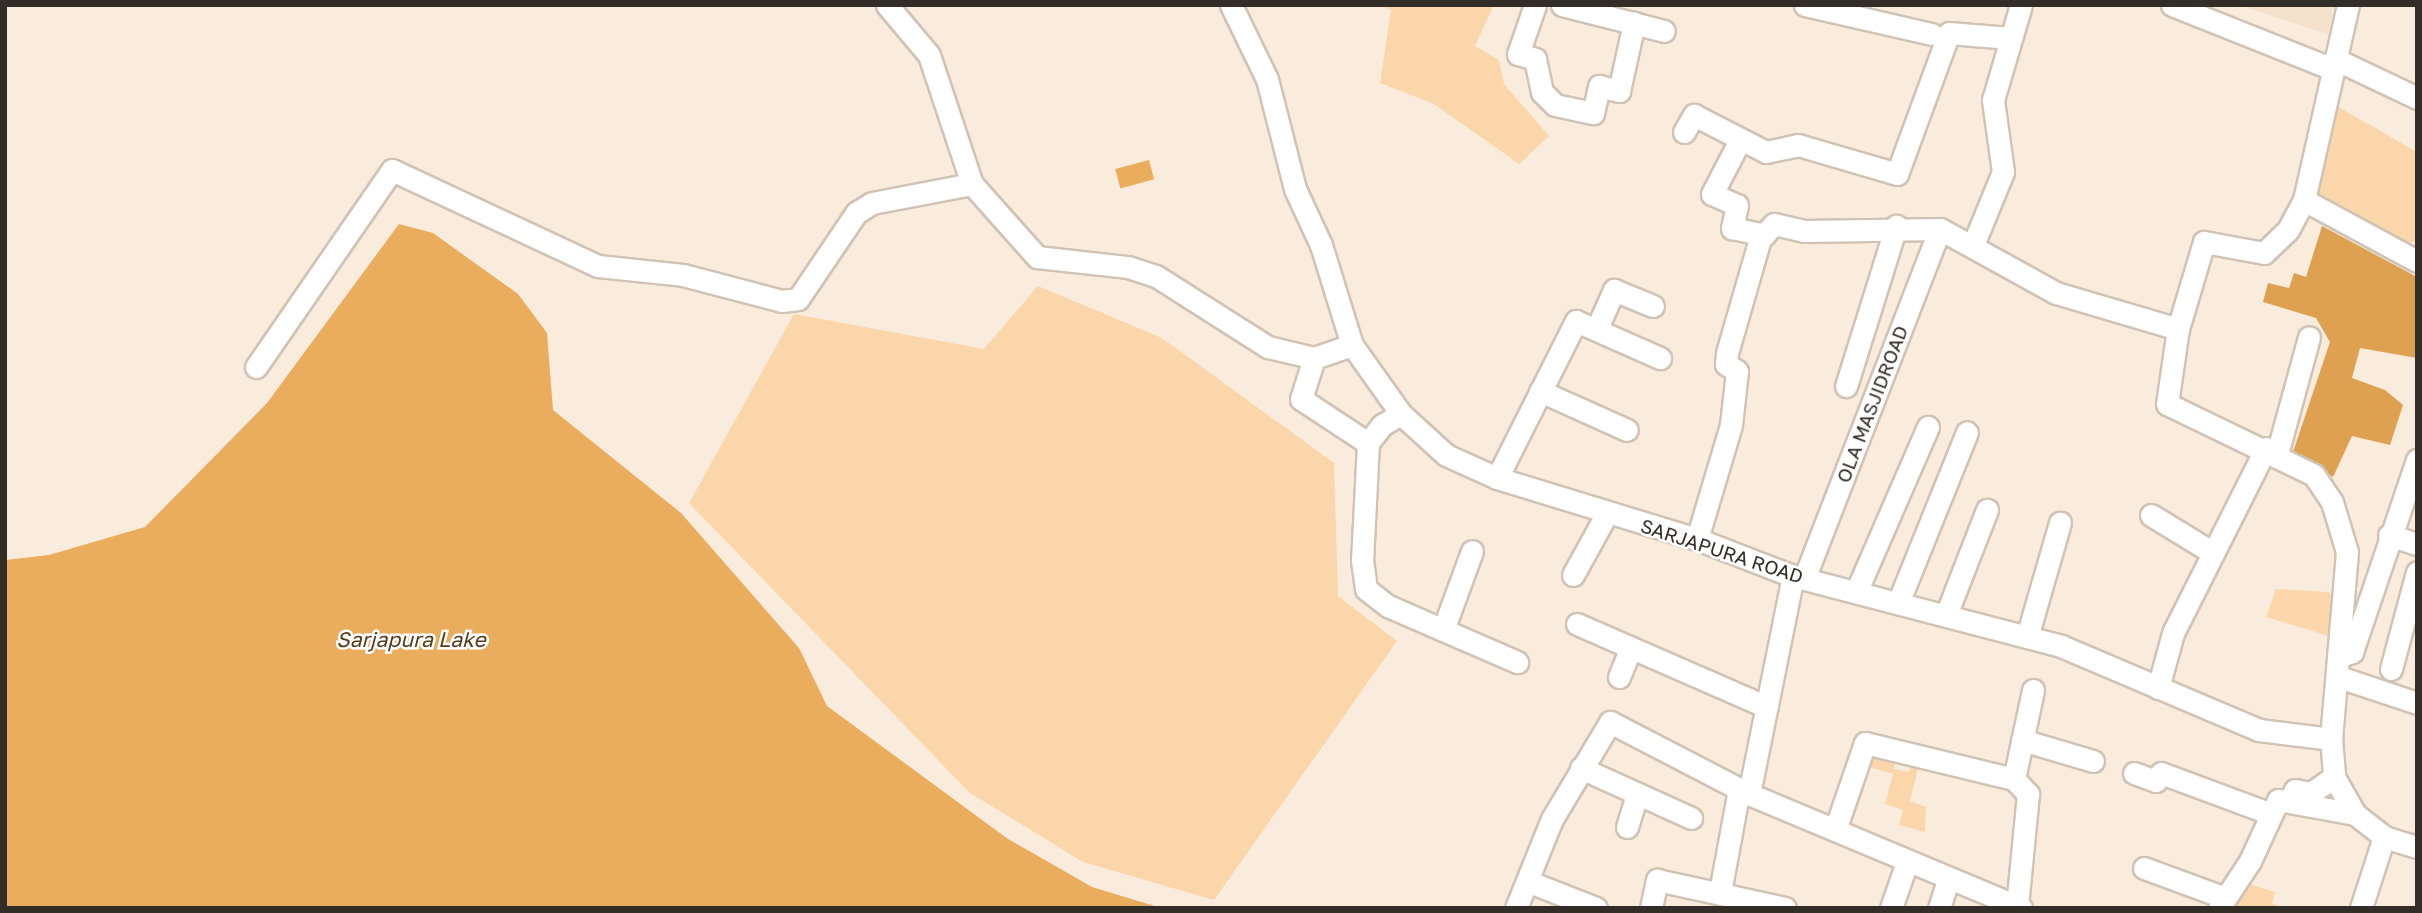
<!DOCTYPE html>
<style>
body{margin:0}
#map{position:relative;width:2422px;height:913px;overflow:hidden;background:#f9ecdd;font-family:"Golos Text",sans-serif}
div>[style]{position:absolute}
.built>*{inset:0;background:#f3e1cc}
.green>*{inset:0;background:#fbd6aa}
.forest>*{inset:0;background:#dea152}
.water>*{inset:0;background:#eaad5e;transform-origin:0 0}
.roads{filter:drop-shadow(2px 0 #d0c3b5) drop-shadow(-2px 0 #d0c3b5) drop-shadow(0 2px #d0c3b5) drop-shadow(0 -2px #d0c3b5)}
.minor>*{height:21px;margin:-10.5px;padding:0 10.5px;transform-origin:10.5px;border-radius:10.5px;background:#fff}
span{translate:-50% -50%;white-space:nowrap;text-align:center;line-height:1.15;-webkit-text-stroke:5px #fff;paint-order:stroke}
.street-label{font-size:19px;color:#322d27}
.water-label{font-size:21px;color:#563d1b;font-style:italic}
.frame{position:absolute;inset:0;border:7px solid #322d27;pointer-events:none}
</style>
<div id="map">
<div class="built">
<i style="clip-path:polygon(2238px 5px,2334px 5px,2328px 34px)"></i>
</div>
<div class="green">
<i style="clip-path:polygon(1380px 5px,1494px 5px,1475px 46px,1499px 60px,1504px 84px,1549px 136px,1519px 164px,1434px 104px,1380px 83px,1391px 10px)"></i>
<i style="clip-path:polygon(2335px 105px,2417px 152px,2417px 242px,2405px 242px,2326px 204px,2315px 193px)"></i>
<i style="clip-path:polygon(1038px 286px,1162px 338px,1334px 463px,1338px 596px,1397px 641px,1214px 900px,1083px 862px,970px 793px,689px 503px,794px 314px,984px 349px)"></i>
<i style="clip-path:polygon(2276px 589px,2328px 592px,2340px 603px,2339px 639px,2266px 617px)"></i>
<i style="clip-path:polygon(1874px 752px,1895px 757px,1894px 769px,1909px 772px,1912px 762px,1919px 764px,1910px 801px,1926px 807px,1925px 832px,1899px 825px,1903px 810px,1885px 804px,1893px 774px,1869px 767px)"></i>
<i style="clip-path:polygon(2246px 883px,2275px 892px,2272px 903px,2283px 908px,2226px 908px)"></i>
</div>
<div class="forest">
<i style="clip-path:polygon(2322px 226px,2417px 277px,2417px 358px,2360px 348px,2352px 378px,2385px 390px,2403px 405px,2390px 445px,2352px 436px,2333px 477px,2293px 452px,2330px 342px,2316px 318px,2263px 302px,2268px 283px,2289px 288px,2294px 273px,2306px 277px)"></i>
</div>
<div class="water">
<i style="left:1149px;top:160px;width:20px;height:35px;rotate:75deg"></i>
<i style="clip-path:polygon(399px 224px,433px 233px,518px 294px,547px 333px,553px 410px,681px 513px,799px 648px,827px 706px,1008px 839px,1092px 887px,1161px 908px,5px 908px,5px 560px,49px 555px,145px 527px,267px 403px)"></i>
</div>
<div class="roads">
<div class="minor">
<i style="left:887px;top:5px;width:65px;rotate:50deg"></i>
<i style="left:929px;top:55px;width:136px;rotate:71.6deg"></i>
<i style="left:1231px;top:5px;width:82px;rotate:64.1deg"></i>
<i style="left:1267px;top:79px;width:114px;rotate:75.7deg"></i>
<i style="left:1295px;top:189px;width:62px;rotate:65.1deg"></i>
<i style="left:1321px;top:245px;width:105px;rotate:72.8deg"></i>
<i style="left:1352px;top:345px;width:85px;rotate:54.6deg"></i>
<i style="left:1401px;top:414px;width:61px;rotate:42.3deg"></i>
<i style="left:1446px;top:455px;width:56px;rotate:24.3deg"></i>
<i style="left:1497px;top:478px;width:209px;rotate:17deg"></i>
<i style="left:1697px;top:539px;width:103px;rotate:21.1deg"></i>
<i style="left:1793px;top:576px;width:277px;rotate:14.6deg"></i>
<i style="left:2061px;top:646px;width:215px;rotate:23deg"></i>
<i style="left:2259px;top:730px;width:73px;rotate:7.1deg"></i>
<i style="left:2331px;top:739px;width:38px;rotate:85deg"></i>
<i style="left:2334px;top:777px;width:43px;rotate:60.4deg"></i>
<i style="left:2355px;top:814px;width:37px;rotate:38deg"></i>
<i style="left:2384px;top:837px;width:34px;rotate:17deg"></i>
<i style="left:1535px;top:5px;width:52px;rotate:109.1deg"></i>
<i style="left:1518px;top:54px;width:18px;rotate:16deg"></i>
<i style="left:1535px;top:59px;width:34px;rotate:78deg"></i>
<i style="left:1542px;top:92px;width:18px;rotate:45deg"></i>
<i style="left:1555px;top:105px;width:39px;rotate:12deg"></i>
<i style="left:1593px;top:113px;width:28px;rotate:-77deg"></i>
<i style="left:1599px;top:86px;width:21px;rotate:14deg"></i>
<i style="left:1619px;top:91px;width:70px;rotate:-77.6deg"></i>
<i style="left:1562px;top:5px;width:105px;rotate:14.3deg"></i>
<i style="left:1805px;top:5px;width:130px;rotate:12.9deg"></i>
<i style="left:2172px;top:5px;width:173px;rotate:21.7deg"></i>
<i style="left:2335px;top:59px;width:91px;rotate:25.4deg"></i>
<i style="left:1684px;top:132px;width:20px;rotate:-60deg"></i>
<i style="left:1694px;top:115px;width:81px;rotate:27.2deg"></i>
<i style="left:1766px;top:152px;width:33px;rotate:-12deg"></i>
<i style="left:1798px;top:145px;width:103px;rotate:16.3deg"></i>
<i style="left:1897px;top:174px;width:150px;rotate:-69.8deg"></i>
<i style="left:1949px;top:33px;width:61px;rotate:4.7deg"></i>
<i style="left:1740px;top:140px;width:61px;rotate:117.4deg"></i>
<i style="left:1712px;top:194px;width:27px;rotate:24deg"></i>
<i style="left:1737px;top:205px;width:24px;rotate:102deg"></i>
<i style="left:1732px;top:228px;width:33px;rotate:12deg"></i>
<i style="left:2304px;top:200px;width:128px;rotate:28.4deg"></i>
<i style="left:1973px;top:245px;width:79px;rotate:-67.7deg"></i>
<i style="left:2003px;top:172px;width:73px;rotate:-97.9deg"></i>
<i style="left:1993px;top:100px;width:99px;rotate:-73.6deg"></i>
<i style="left:1597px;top:328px;width:42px;rotate:-65.9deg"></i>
<i style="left:1614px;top:290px;width:42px;rotate:22.3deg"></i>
<i style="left:1314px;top:358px;width:43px;rotate:107.6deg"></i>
<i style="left:1301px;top:399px;width:80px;rotate:33.3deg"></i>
<i style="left:256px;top:367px;width:239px;rotate:-55.4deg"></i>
<i style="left:392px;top:170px;width:227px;rotate:25deg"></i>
<i style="left:598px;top:266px;width:85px;rotate:6deg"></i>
<i style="left:683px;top:275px;width:102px;rotate:14.7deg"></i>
<i style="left:782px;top:301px;width:16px;rotate:-7deg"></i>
<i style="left:798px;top:299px;width:104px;rotate:-56deg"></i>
<i style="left:856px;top:213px;width:19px;rotate:-32deg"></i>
<i style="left:872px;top:203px;width:102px;rotate:-10.8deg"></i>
<i style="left:972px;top:184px;width:98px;rotate:48.3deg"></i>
<i style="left:1037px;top:257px;width:92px;rotate:6.3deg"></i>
<i style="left:1128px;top:267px;width:29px;rotate:18deg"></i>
<i style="left:1156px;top:276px;width:133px;rotate:32.4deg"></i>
<i style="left:1268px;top:347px;width:47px;rotate:13.4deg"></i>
<i style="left:1314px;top:358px;width:40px;rotate:-18.9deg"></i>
<i style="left:1846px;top:386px;width:168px;rotate:-72.6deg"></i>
<i style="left:1540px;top:391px;width:95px;rotate:24.1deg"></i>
<i style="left:1401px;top:414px;width:22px;rotate:150deg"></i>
<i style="left:1382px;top:425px;width:23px;rotate:128deg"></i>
<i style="left:1368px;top:443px;width:117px;rotate:92.9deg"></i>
<i style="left:1362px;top:560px;width:29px;rotate:82deg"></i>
<i style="left:1366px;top:589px;width:28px;rotate:38deg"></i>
<i style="left:1388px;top:606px;width:141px;rotate:23.5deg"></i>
<i style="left:2277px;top:454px;width:121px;rotate:-74.7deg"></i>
<i style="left:1497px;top:478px;width:176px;rotate:-63.3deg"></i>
<i style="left:1576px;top:321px;width:92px;rotate:23.8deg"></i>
<i style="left:2151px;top:515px;width:69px;rotate:31.4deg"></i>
<i style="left:2389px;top:535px;width:29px;rotate:18deg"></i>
<i style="left:1697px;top:539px;width:119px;rotate:-73.4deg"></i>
<i style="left:1731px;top:425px;width:54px;rotate:-83.7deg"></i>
<i style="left:1737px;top:371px;width:13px;rotate:-148deg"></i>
<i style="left:1726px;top:364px;width:11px;rotate:-85deg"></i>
<i style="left:1727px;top:353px;width:119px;rotate:-73.9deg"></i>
<i style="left:1760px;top:239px;width:21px;rotate:-47deg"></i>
<i style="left:1774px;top:224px;width:31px;rotate:13deg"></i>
<i style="left:1804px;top:231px;width:136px;rotate:-0.8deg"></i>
<i style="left:1940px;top:229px;width:132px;rotate:28.9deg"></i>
<i style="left:2056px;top:293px;width:127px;rotate:16.4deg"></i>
<i style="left:1573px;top:575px;width:68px;rotate:-61.2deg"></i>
<i style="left:1804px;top:579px;width:375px;rotate:-68.8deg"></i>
<i style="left:1857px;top:590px;width:178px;rotate:-66.5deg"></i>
<i style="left:1898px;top:603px;width:184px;rotate:-68deg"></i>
<i style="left:1946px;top:615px;width:113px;rotate:-68.7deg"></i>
<i style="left:1577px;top:624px;width:207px;rotate:23.6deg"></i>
<i style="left:1443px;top:630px;width:84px;rotate:-69.8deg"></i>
<i style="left:2027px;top:637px;width:119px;rotate:-73.9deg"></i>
<i style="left:2340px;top:656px;width:13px;rotate:-18deg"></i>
<i style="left:2352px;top:652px;width:203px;rotate:-71.3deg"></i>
<i style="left:2391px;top:669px;width:100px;rotate:-75deg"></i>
<i style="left:1619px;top:677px;width:31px;rotate:-68deg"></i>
<i style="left:2339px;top:677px;width:82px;rotate:18.4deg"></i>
<i style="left:2158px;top:688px;width:57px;rotate:-74.7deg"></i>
<i style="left:2173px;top:633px;width:207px;rotate:-63.3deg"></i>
<i style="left:2331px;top:739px;width:188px;rotate:-85.1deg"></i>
<i style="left:2347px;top:552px;width:52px;rotate:-106.7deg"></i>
<i style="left:2332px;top:502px;width:32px;rotate:-124deg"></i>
<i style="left:2314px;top:475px;width:163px;rotate:-154.2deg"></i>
<i style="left:2167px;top:404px;width:76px;rotate:-81.7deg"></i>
<i style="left:2178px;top:329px;width:91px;rotate:-73.4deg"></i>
<i style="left:2204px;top:242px;width:61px;rotate:10.4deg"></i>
<i style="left:2264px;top:253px;width:33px;rotate:-44deg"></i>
<i style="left:2288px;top:230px;width:34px;rotate:-62deg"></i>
<i style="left:2304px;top:200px;width:200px;rotate:-77.3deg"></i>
<i style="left:2022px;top:740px;width:74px;rotate:16.5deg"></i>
<i style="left:1581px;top:768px;width:121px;rotate:24.4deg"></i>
<i style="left:2134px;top:773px;width:23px;rotate:20deg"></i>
<i style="left:2156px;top:781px;width:9px;rotate:-58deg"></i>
<i style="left:2161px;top:773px;width:117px;rotate:20.4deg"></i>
<i style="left:2014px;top:779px;width:91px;rotate:-77.9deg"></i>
<i style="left:1749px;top:794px;width:222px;rotate:-78.6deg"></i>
<i style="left:2290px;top:800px;width:11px;rotate:-63deg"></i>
<i style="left:2295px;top:790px;width:16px;rotate:11deg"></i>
<i style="left:2311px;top:793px;width:28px;rotate:-35deg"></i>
<i style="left:1627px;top:827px;width:34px;rotate:-73deg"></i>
<i style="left:1835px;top:830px;width:92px;rotate:-71deg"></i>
<i style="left:1865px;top:743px;width:153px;rotate:13.6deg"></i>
<i style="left:2014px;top:779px;width:21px;rotate:47deg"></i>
<i style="left:2028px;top:794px;width:113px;rotate:95.6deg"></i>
<i style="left:2144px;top:868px;width:84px;rotate:20.2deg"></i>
<i style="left:1527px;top:881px;width:74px;rotate:21.4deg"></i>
<i style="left:1720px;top:892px;width:105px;rotate:-79.5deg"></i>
<i style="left:1516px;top:908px;width:96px;rotate:-68deg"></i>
<i style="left:1552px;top:819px;width:113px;rotate:-59.1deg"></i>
<i style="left:1610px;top:722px;width:157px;rotate:27.4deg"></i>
<i style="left:1749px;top:794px;width:295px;rotate:22.7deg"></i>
<i style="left:1651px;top:908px;width:29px;rotate:-78deg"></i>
<i style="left:1657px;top:880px;width:131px;rotate:12.3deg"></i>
<i style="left:1891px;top:908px;width:49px;rotate:-70.8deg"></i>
<i style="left:1939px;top:908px;width:29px;rotate:-72deg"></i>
<i style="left:2219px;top:908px;width:56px;rotate:-56.6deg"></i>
<i style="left:2250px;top:861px;width:67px;rotate:-65.3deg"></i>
<i style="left:2278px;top:800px;width:78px;rotate:10.3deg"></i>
<i style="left:2361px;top:908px;width:75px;rotate:-72.1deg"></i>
</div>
</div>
<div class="street-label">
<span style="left:1872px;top:404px;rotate:-69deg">OLA MASJIDROAD</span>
<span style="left:1722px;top:551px;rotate:18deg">SARJAPURA ROAD</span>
</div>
<div class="water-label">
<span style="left:411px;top:639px">Sarjapura Lake</span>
</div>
<div class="frame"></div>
</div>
